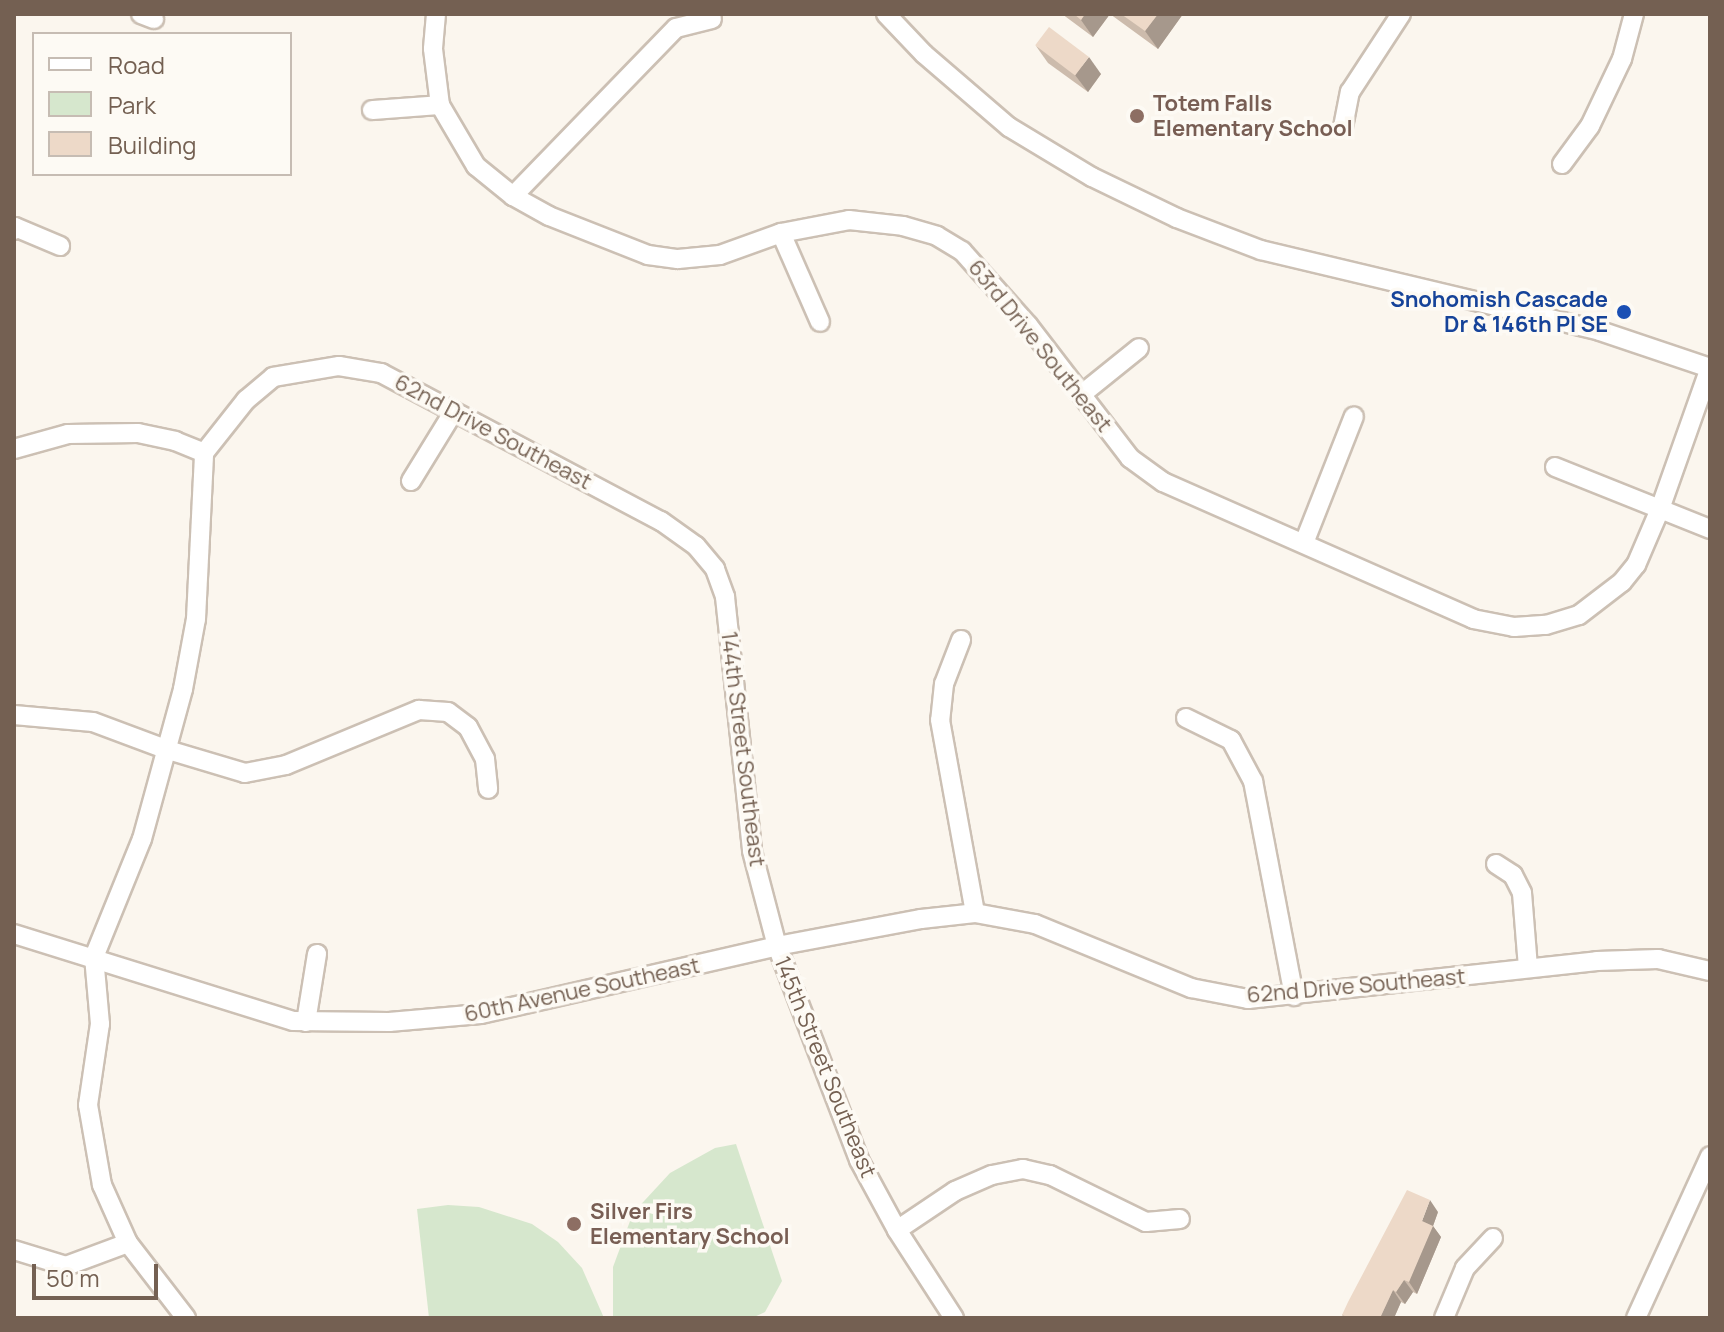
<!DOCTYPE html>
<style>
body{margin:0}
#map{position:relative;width:1724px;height:1332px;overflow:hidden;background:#fbf6ee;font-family:Manrope,sans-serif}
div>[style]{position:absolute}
.green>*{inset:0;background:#d6e7cd}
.roads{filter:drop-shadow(2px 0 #ccc0b4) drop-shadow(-2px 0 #ccc0b4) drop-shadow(0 2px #ccc0b4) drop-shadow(0 -2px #ccc0b4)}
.minor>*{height:18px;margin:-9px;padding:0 9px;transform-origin:9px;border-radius:9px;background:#fff}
.wall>*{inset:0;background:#ccbbac}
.shaded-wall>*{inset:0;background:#a6988c}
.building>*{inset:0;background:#edd9c8;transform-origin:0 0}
.dots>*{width:22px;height:22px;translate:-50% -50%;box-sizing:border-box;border:4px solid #fdfaf4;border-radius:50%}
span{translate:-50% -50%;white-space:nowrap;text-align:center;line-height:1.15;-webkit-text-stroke:7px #fdfaf4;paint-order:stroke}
.education-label{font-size:22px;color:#785e54;font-weight:700}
.left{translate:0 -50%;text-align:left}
.transit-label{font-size:22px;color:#164399;font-weight:700}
.right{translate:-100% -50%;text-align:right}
.street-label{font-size:22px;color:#746052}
.frame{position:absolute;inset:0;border:16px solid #746052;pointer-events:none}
.legend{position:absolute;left:32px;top:32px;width:260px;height:144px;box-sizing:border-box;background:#fdfaf4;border:2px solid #c6bcb3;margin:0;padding:10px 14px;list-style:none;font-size:24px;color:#746052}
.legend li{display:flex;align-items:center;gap:16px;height:40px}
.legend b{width:40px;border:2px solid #c6bcb3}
.scale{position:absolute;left:32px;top:1264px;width:126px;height:36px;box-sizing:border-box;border:4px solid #746052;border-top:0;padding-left:10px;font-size:24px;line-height:28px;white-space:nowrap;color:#746052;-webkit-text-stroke:6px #fdfaf4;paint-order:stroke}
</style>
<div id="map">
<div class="green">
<i style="clip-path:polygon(736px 1144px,782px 1281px,765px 1312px,752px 1318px,613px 1318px,613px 1267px,633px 1213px,670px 1173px,715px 1148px)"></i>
<i style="clip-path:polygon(448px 1205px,479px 1207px,532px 1224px,558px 1242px,582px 1268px,604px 1318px,429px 1318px,417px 1209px)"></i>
</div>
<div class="roads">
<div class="minor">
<i style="left:141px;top:14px;width:14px;rotate:21deg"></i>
<i style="left:436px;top:14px;width:35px;rotate:95deg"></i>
<i style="left:433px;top:49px;width:56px;rotate:82.9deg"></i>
<i style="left:440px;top:105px;width:71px;rotate:59.5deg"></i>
<i style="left:476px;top:166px;width:48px;rotate:39deg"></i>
<i style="left:513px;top:196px;width:41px;rotate:29.1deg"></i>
<i style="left:549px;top:216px;width:106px;rotate:21.5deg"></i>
<i style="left:648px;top:255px;width:30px;rotate:8deg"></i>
<i style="left:678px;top:259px;width:42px;rotate:-5.4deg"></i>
<i style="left:720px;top:255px;width:65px;rotate:-19.8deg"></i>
<i style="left:781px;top:233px;width:69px;rotate:-10.8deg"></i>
<i style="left:849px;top:220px;width:54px;rotate:6.3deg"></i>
<i style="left:903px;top:226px;width:35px;rotate:16deg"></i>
<i style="left:937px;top:236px;width:29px;rotate:31deg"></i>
<i style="left:962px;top:251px;width:99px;rotate:48.3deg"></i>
<i style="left:1028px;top:325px;width:168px;rotate:52.5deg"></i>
<i style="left:1130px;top:458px;width:41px;rotate:36deg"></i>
<i style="left:1163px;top:482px;width:339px;rotate:23.8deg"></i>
<i style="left:1473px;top:619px;width:42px;rotate:11deg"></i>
<i style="left:1514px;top:627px;width:32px;rotate:-4deg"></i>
<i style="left:1546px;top:625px;width:34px;rotate:-17deg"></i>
<i style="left:1579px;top:615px;width:54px;rotate:-37.5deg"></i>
<i style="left:1622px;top:582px;width:22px;rotate:-51deg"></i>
<i style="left:1636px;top:565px;width:61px;rotate:-66.8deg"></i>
<i style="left:1660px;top:509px;width:150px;rotate:-70.5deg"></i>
<i style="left:886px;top:14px;width:55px;rotate:46.5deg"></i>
<i style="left:924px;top:54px;width:112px;rotate:40.7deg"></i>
<i style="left:1009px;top:127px;width:97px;rotate:31.1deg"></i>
<i style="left:1092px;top:177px;width:94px;rotate:25.8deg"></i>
<i style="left:1177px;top:218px;width:90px;rotate:20.9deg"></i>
<i style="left:1261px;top:250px;width:349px;rotate:13.4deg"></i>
<i style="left:1600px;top:331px;width:116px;rotate:18.6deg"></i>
<i style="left:372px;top:110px;width:68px;rotate:-4.2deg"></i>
<i style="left:1343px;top:127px;width:36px;rotate:-79deg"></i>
<i style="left:1350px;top:92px;width:93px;rotate:-56.8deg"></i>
<i style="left:1562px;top:164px;width:47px;rotate:-53.6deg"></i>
<i style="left:1590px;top:126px;width:74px;rotate:-64.5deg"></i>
<i style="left:1622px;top:59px;width:47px;rotate:-75.1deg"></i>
<i style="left:513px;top:196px;width:234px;rotate:-45.9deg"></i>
<i style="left:676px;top:28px;width:37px;rotate:-14deg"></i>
<i style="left:14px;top:230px;width:3px;rotate:-72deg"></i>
<i style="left:15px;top:227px;width:49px;rotate:22.9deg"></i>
<i style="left:781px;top:233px;width:97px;rotate:66.3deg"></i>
<i style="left:1082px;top:394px;width:73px;rotate:-38.9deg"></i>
<i style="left:14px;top:449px;width:56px;rotate:-15.5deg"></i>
<i style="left:68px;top:434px;width:70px;rotate:-0.8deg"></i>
<i style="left:138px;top:433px;width:38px;rotate:12deg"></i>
<i style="left:175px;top:441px;width:31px;rotate:22deg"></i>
<i style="left:204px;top:453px;width:68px;rotate:-51.6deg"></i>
<i style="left:246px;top:400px;width:35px;rotate:-40deg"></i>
<i style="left:273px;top:377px;width:67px;rotate:-9.5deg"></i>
<i style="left:339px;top:366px;width:43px;rotate:9.5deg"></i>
<i style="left:381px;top:373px;width:317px;rotate:27.9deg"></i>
<i style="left:661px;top:521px;width:43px;rotate:35.5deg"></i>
<i style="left:696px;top:546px;width:30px;rotate:50deg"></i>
<i style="left:715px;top:569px;width:30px;rotate:70deg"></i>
<i style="left:725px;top:597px;width:255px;rotate:83.9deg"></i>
<i style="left:752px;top:851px;width:98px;rotate:75.3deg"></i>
<i style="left:777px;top:946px;width:229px;rotate:69deg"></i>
<i style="left:859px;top:1160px;width:80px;rotate:61.5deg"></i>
<i style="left:897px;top:1230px;width:105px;rotate:57.1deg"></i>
<i style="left:1555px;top:467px;width:167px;rotate:21.8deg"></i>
<i style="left:411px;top:481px;width:82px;rotate:-58.4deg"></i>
<i style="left:1304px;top:543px;width:136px;rotate:-68.5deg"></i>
<i style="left:961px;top:640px;width:47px;rotate:111.1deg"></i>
<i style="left:944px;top:684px;width:36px;rotate:96deg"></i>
<i style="left:940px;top:720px;width:196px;rotate:79.7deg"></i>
<i style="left:14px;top:715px;width:79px;rotate:5.1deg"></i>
<i style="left:93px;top:722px;width:80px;rotate:20.5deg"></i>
<i style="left:168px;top:750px;width:80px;rotate:16.6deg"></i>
<i style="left:245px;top:773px;width:42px;rotate:-11deg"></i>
<i style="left:286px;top:765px;width:144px;rotate:-22.5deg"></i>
<i style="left:419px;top:710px;width:29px;rotate:4deg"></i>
<i style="left:448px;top:712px;width:25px;rotate:37deg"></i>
<i style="left:468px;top:727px;width:36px;rotate:62deg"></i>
<i style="left:485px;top:759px;width:30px;rotate:84deg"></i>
<i style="left:1186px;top:718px;width:50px;rotate:26.1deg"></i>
<i style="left:1231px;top:740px;width:47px;rotate:61.8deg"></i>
<i style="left:1253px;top:781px;width:219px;rotate:79.2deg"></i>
<i style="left:1496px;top:864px;width:20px;rotate:33deg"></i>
<i style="left:1513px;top:875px;width:20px;rotate:63deg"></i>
<i style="left:1522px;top:893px;width:75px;rotate:85.4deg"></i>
<i style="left:14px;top:934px;width:292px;rotate:17.3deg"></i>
<i style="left:293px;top:1021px;width:96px;rotate:0.6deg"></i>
<i style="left:389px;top:1022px;width:92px;rotate:-5deg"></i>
<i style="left:481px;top:1014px;width:304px;rotate:-12.9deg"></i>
<i style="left:777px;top:946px;width:147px;rotate:-10.6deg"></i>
<i style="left:921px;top:919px;width:54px;rotate:-6.3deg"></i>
<i style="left:975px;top:913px;width:61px;rotate:10.4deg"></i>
<i style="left:1035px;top:924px;width:169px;rotate:22.3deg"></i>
<i style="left:1191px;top:988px;width:58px;rotate:10.9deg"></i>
<i style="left:1248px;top:999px;width:351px;rotate:-6.2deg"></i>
<i style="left:1597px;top:961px;width:61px;rotate:-1.9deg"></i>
<i style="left:1658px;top:959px;width:53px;rotate:13deg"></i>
<i style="left:306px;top:1022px;width:69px;rotate:-80.8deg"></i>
<i style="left:897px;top:1230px;width:70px;rotate:-33.9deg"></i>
<i style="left:955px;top:1191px;width:40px;rotate:-23.4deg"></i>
<i style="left:992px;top:1175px;width:32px;rotate:-11deg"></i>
<i style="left:1023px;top:1169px;width:28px;rotate:13deg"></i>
<i style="left:1050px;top:1175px;width:107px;rotate:26.1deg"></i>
<i style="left:1146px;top:1222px;width:34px;rotate:-5deg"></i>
<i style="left:14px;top:1250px;width:54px;rotate:17.1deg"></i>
<i style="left:66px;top:1266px;width:66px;rotate:-20.4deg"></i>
<i style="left:186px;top:1318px;width:95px;rotate:-127.7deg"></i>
<i style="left:128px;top:1243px;width:64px;rotate:-114.1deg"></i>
<i style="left:102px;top:1185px;width:81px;rotate:-99.9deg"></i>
<i style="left:88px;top:1105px;width:82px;rotate:-81.6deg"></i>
<i style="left:100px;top:1024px;width:67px;rotate:-95.1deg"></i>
<i style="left:94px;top:957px;width:127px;rotate:-67.9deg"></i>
<i style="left:142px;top:839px;width:156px;rotate:-74.7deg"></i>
<i style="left:183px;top:689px;width:71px;rotate:-79.5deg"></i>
<i style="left:196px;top:619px;width:166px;rotate:-87.2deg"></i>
<i style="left:1444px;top:1318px;width:54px;rotate:-67.2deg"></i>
<i style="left:1465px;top:1268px;width:41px;rotate:-47deg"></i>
<i style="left:1636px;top:1318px;width:178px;rotate:-65.4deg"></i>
</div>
</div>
<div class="wall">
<i style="clip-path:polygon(1062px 14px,1183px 14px,1158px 49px,1110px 14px,1093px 37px)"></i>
<i style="clip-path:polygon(1036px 46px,1101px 74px,1088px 92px,1048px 63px)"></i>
<i style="clip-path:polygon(1438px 1212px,1433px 1226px,1441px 1237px,1417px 1294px,1413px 1292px,1405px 1304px,1401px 1302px,1394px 1318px,1345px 1318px,1342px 1315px)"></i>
</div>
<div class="shaded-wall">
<i style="clip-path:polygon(1085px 14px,1110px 14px,1093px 37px,1081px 20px)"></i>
<i style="clip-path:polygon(1158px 14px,1183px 14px,1158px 49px,1145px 31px)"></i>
<i style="clip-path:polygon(1089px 57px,1101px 74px,1088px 92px,1075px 75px)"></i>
<i style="clip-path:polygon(1430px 1200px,1438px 1212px,1433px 1226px,1441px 1237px,1417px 1294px,1409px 1282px,1422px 1221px)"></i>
<i style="clip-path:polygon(1404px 1280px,1413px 1292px,1405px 1304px,1396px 1292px)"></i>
<i style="clip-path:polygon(1393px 1290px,1401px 1302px,1394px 1318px,1380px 1318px)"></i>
</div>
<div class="building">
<i style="clip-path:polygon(1074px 14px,1085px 14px,1081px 20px)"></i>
<i style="clip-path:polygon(1121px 14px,1158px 14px,1145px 31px)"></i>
<i style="left:1049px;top:27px;width:50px;height:23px;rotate:37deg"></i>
<i style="clip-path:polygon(1407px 1190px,1430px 1200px,1422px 1221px,1433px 1226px,1409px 1282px,1404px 1280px,1396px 1292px,1393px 1290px,1380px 1318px,1347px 1318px,1347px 1317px,1342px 1315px,1348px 1302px)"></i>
</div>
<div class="dots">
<i style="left:1137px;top:116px;background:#8d6e63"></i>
<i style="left:1624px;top:312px;background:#1a4fb4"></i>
<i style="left:574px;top:1224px;background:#8d6e63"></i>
</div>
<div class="education-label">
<span class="left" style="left:1153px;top:116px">Totem Falls<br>Elementary School</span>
<span class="left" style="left:590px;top:1224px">Silver Firs<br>Elementary School</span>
</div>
<div class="transit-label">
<span class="right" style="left:1608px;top:312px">Snohomish Cascade<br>Dr &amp; 146th Pl SE</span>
</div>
<div class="street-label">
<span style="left:1040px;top:346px;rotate:51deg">63rd Drive Southeast</span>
<span style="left:493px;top:432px;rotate:28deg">62nd Drive Southeast</span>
<span style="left:743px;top:749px;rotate:83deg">144th Street Southeast</span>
<span style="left:1356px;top:986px;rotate:-5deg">62nd Drive Southeast</span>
<span style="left:582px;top:990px;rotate:-12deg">60th Avenue Southeast</span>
<span style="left:825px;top:1067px;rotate:68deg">145th Street Southeast</span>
</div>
<div class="frame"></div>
<ul class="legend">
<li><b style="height:10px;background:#fff"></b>Road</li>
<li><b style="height:22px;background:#d6e7cd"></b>Park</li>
<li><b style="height:22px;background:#edd9c8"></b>Building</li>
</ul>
<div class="scale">50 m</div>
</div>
